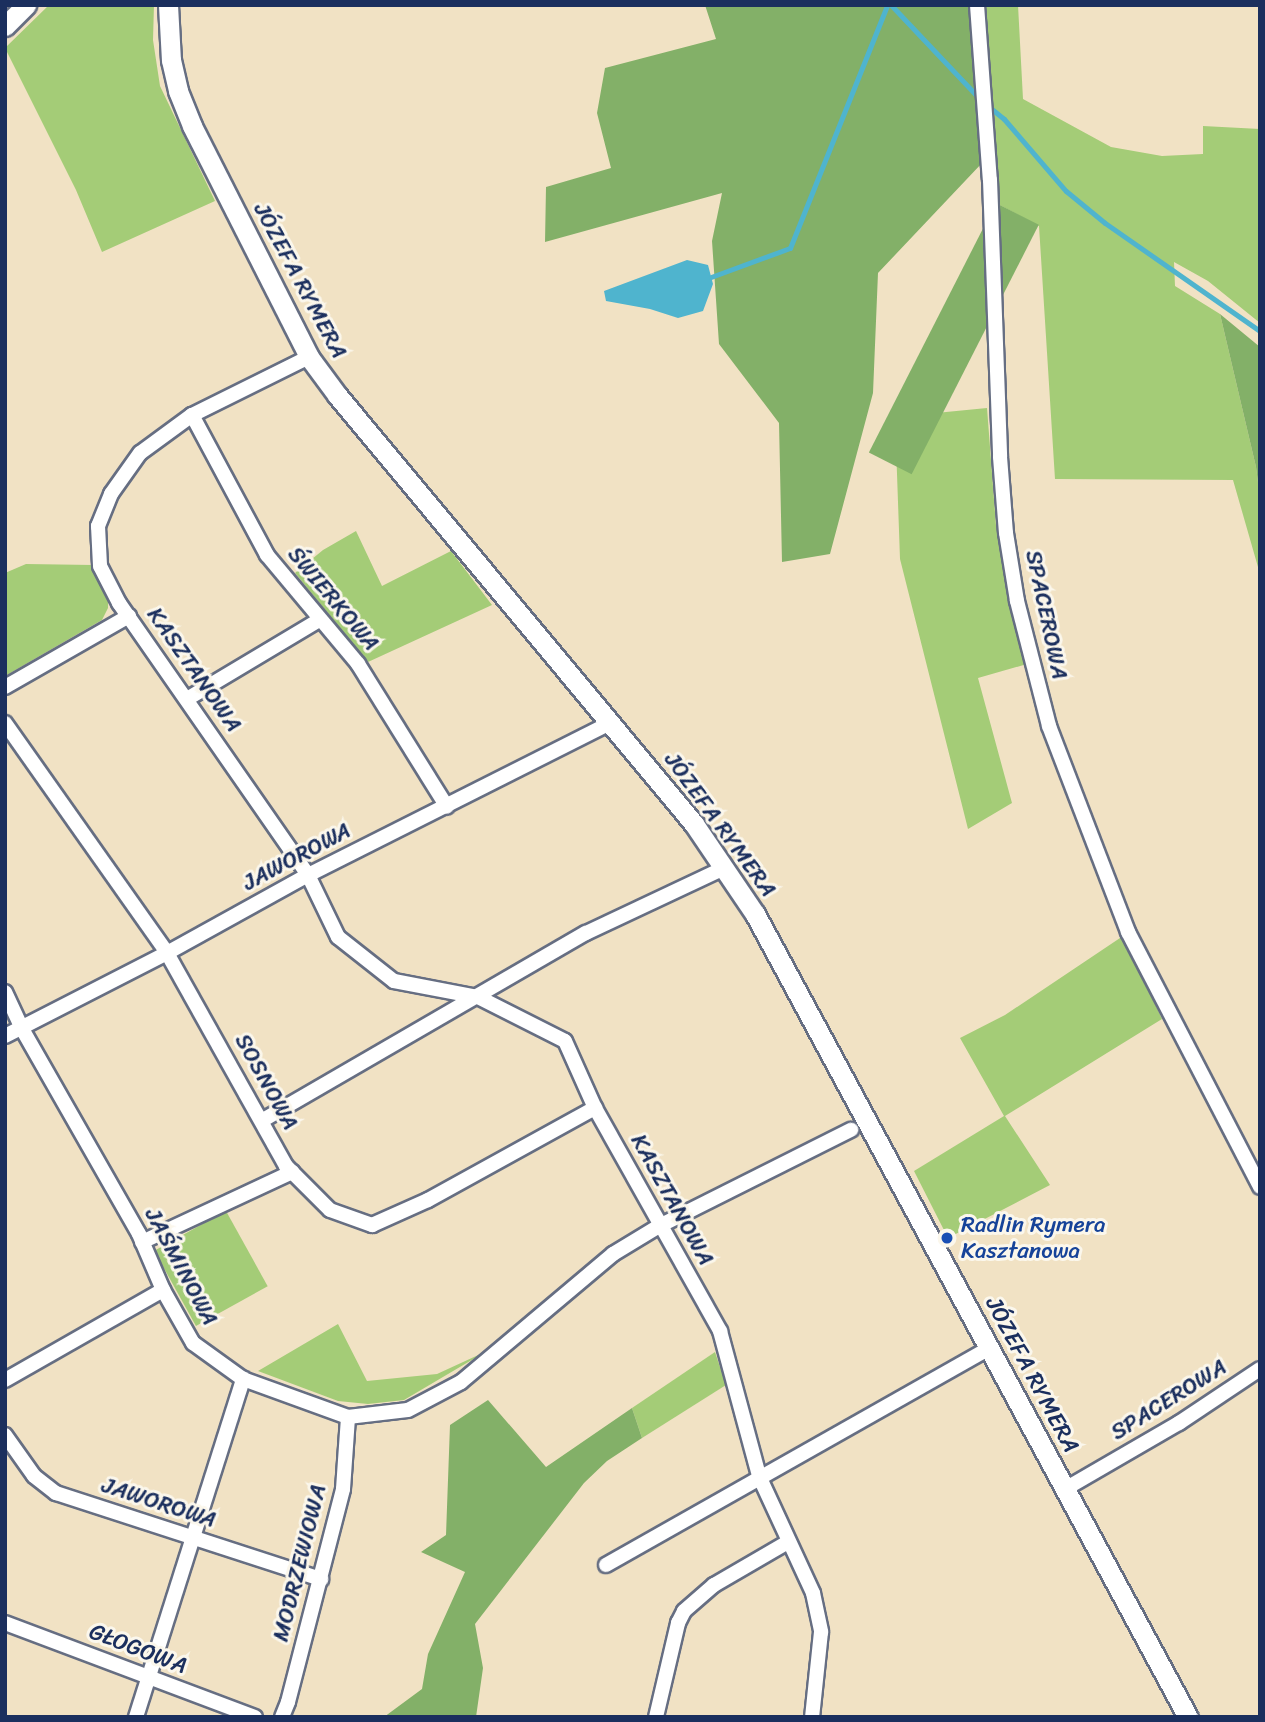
<!DOCTYPE html>
<meta charset="utf-8">
<style>
body{margin:0}
#map{position:relative;width:1265px;height:1722px;overflow:hidden;background:#f1e2c4;font-family:Sriracha,sans-serif}
div>[style]{position:absolute}
.green>*{inset:0;background:#a4cc77;transform-origin:0 0}
.forest>*{inset:0;background:#83b068;transform-origin:0 0}
.water>*{inset:0;background:#4fb4ce}
.stream>*{height:5px;margin:-2.5px;padding:0 2.5px;transform-origin:2.5px;border-radius:2.5px;background:#4fb4ce}
.roads{filter:drop-shadow(2px 0 #666e82) drop-shadow(-2px 0 #666e82) drop-shadow(0 2px #666e82) drop-shadow(0 -2px #666e82)}
.minor>*{height:14px;margin:-7px;padding:0 7px;transform-origin:7px;border-radius:7px;background:#fff}
.tertiary>*{height:19px;margin:-9.5px;padding:0 9.5px;transform-origin:9.5px;border-radius:9.5px;background:#fff}
.dots>*{width:19px;height:19px;translate:-50% -50%;box-sizing:border-box;border:4px solid #fbf7ec;border-radius:50%}
span{translate:-50% -50%;white-space:nowrap;text-align:center;line-height:1.15;-webkit-text-stroke:6px #fbf7ec;paint-order:stroke}
.street-label{font-size:23px;color:#1b2f5e}
.transit-label{font-size:23px;color:#164399}
.left{translate:0 -50%;text-align:left}
.frame{position:absolute;inset:0;border:7px solid #1b2f5e;pointer-events:none}
</style>
<div id="map">
<div class="green">
<i style="clip-path:polygon(49px 5px,154px 5px,153px 40px,160px 86px,215px 201px,102px 252px,76px 190px,5px 48px)"></i>
<i style="clip-path:polygon(983px 5px,1018px 5px,1023px 99px,1111px 147px,1162px 156px,1203px 154px,1203px 126px,1260px 129px,1260px 323px,1208px 281px,1174px 262px,1175px 286px,1220px 314px,1256px 467px,1260px 498px,1260px 574px,1233px 480px,1055px 479px,1039px 226px,996px 203px)"></i>
<i style="clip-path:polygon(987px 408px,996px 525px,1027px 664px,978px 678px,1012px 803px,968px 829px,900px 559px,895px 417px)"></i>
<i style="clip-path:polygon(356px 531px,382px 586px,451px 551px,492px 605px,368px 662px,295px 573px,323px 550px)"></i>
<i style="clip-path:polygon(26px 564px,93px 565px,108px 598px,108px 608px,102px 620px,5px 676px,5px 573px)"></i>
<i style="clip-path:polygon(1123px 936px,1162px 1019px,1005px 1116px,1050px 1185px,948px 1238px,914px 1171px,1004px 1116px,960px 1038px,1005px 1015px)"></i>
<i style="left:226px;top:1211px;width:86px;height:82px;rotate:61deg"></i>
<i style="clip-path:polygon(338px 1324px,367px 1381px,437px 1374px,487px 1351px,404px 1400px,368px 1404px,338px 1401px,258px 1371px)"></i>
<i style="clip-path:polygon(715px 1352px,726px 1385px,642px 1438px,632px 1408px)"></i>
</div>
<div class="forest">
<i style="clip-path:polygon(705px 5px,969px 5px,983px 162px,878px 273px,873px 393px,830px 554px,782px 562px,779px 423px,719px 344px,712px 241px,722px 193px,545px 242px,546px 187px,611px 168px,597px 113px,605px 68px,716px 39px)"></i>
<i style="left:996px;top:203px;width:48px;height:280px;rotate:27deg"></i>
<i style="clip-path:polygon(1220px 314px,1260px 347px,1260px 498px,1256px 467px)"></i>
<i style="clip-path:polygon(488px 1400px,546px 1467px,632px 1408px,642px 1438px,607px 1461px,584px 1483px,475px 1624px,483px 1668px,476px 1717px,384px 1717px,422px 1689px,428px 1654px,465px 1572px,421px 1552px,446px 1535px,450px 1425px)"></i>
</div>
<div class="water">
<i style="clip-path:polygon(687px 260px,708px 265px,713px 284px,703px 311px,678px 318px,650px 309px,606px 301px,604px 291px)"></i>
</div>
<div class="stream">
<i style="left:891px;top:5px;width:129px;rotate:46.6deg"></i>
<i style="left:988px;top:106px;width:21px;rotate:39deg"></i>
<i style="left:1004px;top:119px;width:95px;rotate:49.3deg"></i>
<i style="left:1066px;top:191px;width:50px;rotate:39.4deg"></i>
<i style="left:1105px;top:223px;width:189px;rotate:34.9deg"></i>
<i style="left:711px;top:277px;width:84px;rotate:-20.2deg"></i>
<i style="left:790px;top:248px;width:262px;rotate:-68.2deg"></i>
</div>
<div class="roads">
<div class="minor">
<i style="left:977px;top:5px;width:175px;rotate:85.8deg"></i>
<i style="left:990px;top:180px;width:277px;rotate:87.9deg"></i>
<i style="left:1000px;top:457px;width:76px;rotate:85.5deg"></i>
<i style="left:1006px;top:533px;width:69px;rotate:80.8deg"></i>
<i style="left:1017px;top:601px;width:129px;rotate:75.6deg"></i>
<i style="left:1049px;top:726px;width:221px;rotate:69deg"></i>
<i style="left:1128px;top:932px;width:287px;rotate:62.6deg"></i>
<i style="left:309px;top:357px;width:131px;rotate:153.6deg"></i>
<i style="left:192px;top:415px;width:64px;rotate:143.8deg"></i>
<i style="left:140px;top:453px;width:50px;rotate:125.3deg"></i>
<i style="left:111px;top:494px;width:35px;rotate:112deg"></i>
<i style="left:98px;top:526px;width:40px;rotate:87.1deg"></i>
<i style="left:100px;top:566px;width:42px;rotate:62.8deg"></i>
<i style="left:119px;top:603px;width:331px;rotate:55.2deg"></i>
<i style="left:308px;top:875px;width:69px;rotate:64.2deg"></i>
<i style="left:338px;top:937px;width:71px;rotate:38.2deg"></i>
<i style="left:394px;top:981px;width:86px;rotate:10.8deg"></i>
<i style="left:478px;top:997px;width:97px;rotate:26.8deg"></i>
<i style="left:565px;top:1041px;width:73px;rotate:65.9deg"></i>
<i style="left:595px;top:1108px;width:256px;rotate:60.7deg"></i>
<i style="left:720px;top:1331px;width:150px;rotate:74.9deg"></i>
<i style="left:759px;top:1476px;width:129px;rotate:65.2deg"></i>
<i style="left:813px;top:1593px;width:40px;rotate:78deg"></i>
<i style="left:821px;top:1632px;width:85px;rotate:96deg"></i>
<i style="left:192px;top:415px;width:159px;rotate:61.8deg"></i>
<i style="left:267px;top:555px;width:142px;rotate:50.1deg"></i>
<i style="left:358px;top:664px;width:168px;rotate:58.1deg"></i>
<i style="left:5px;top:687px;width:143px;rotate:-29.8deg"></i>
<i style="left:187px;top:699px;width:154px;rotate:-30.9deg"></i>
<i style="left:5px;top:723px;width:281px;rotate:54.8deg"></i>
<i style="left:167px;top:953px;width:244px;rotate:60.8deg"></i>
<i style="left:286px;top:1166px;width:62px;rotate:45deg"></i>
<i style="left:330px;top:1210px;width:45px;rotate:19.7deg"></i>
<i style="left:372px;top:1225px;width:61px;rotate:-24.1deg"></i>
<i style="left:428px;top:1200px;width:191px;rotate:-28.9deg"></i>
<i style="left:5px;top:992px;width:38px;rotate:65deg"></i>
<i style="left:21px;top:1027px;width:238px;rotate:60.3deg"></i>
<i style="left:139px;top:1234px;width:61px;rotate:66.8deg"></i>
<i style="left:163px;top:1290px;width:61px;rotate:60.5deg"></i>
<i style="left:193px;top:1343px;width:62px;rotate:35.8deg"></i>
<i style="left:243px;top:1379px;width:112px;rotate:19.9deg"></i>
<i style="left:348px;top:1417px;width:60px;rotate:-6.7deg"></i>
<i style="left:408px;top:1410px;width:60px;rotate:-27.8deg"></i>
<i style="left:461px;top:1382px;width:199px;rotate:-40.1deg"></i>
<i style="left:613px;top:1254px;width:54px;rotate:-31.3deg"></i>
<i style="left:659px;top:1226px;width:215px;rotate:-26.6deg"></i>
<i style="left:5px;top:1036px;width:182px;rotate:-27.1deg"></i>
<i style="left:167px;top:953px;width:161px;rotate:-29deg"></i>
<i style="left:308px;top:875px;width:340px;rotate:-26.7deg"></i>
<i style="left:263px;top:1120px;width:373px;rotate:-30.1deg"></i>
<i style="left:586px;top:933px;width:153px;rotate:-25.2deg"></i>
<i style="left:142px;top:1242px;width:166px;rotate:-25deg"></i>
<i style="left:5px;top:1380px;width:182px;rotate:-29.7deg"></i>
<i style="left:5px;top:1435px;width:50px;rotate:54.7deg"></i>
<i style="left:34px;top:1476px;width:28px;rotate:38deg"></i>
<i style="left:56px;top:1493px;width:279px;rotate:18deg"></i>
<i style="left:1065px;top:1489px;width:132px;rotate:-30.1deg"></i>
<i style="left:1179px;top:1423px;width:97px;rotate:-33.7deg"></i>
<i style="left:606px;top:1565px;width:439px;rotate:-29.5deg"></i>
<i style="left:5px;top:1623px;width:267px;rotate:20.6deg"></i>
<i style="left:136px;top:1717px;width:355px;rotate:-72.4deg"></i>
<i style="left:282px;top:1717px;width:16px;rotate:-68deg"></i>
<i style="left:288px;top:1702px;width:220px;rotate:-75.5deg"></i>
<i style="left:343px;top:1489px;width:72px;rotate:-86deg"></i>
<i style="left:656px;top:1717px;width:97px;rotate:-76.8deg"></i>
<i style="left:678px;top:1623px;width:13px;rotate:-63deg"></i>
<i style="left:684px;top:1611px;width:40px;rotate:-41deg"></i>
<i style="left:714px;top:1585px;width:86px;rotate:-30.2deg"></i>
</div>
<div class="tertiary">
<i style="left:168px;top:5px;width:55px;rotate:86.9deg"></i>
<i style="left:171px;top:60px;width:32px;rotate:77deg"></i>
<i style="left:178px;top:91px;width:38px;rotate:68deg"></i>
<i style="left:192px;top:126px;width:259px;rotate:63.1deg"></i>
<i style="left:309px;top:357px;width:47px;rotate:53.6deg"></i>
<i style="left:337px;top:395px;width:558px;rotate:50.23deg"></i>
<i style="left:694px;top:824px;width:109px;rotate:55.9deg"></i>
<i style="left:755px;top:914px;width:912px;rotate:61.67deg"></i>
<i style="left:5px;top:26px;width:30px;rotate:-45deg"></i>
</div>
</div>
<div class="dots">
<i style="left:947px;top:1238px;background:#1a4fb4"></i>
</div>
<div class="street-label">
<span style="left:300px;top:281px;rotate:62deg">JÓZEFA RYMERA</span>
<span style="left:333px;top:599px;rotate:50deg">ŚWIERKOWA</span>
<span style="left:1046px;top:615px;rotate:78deg">SPACEROWA</span>
<span style="left:194px;top:670px;rotate:55deg">KASZTANOWA</span>
<span style="left:720px;top:825px;rotate:54deg">JÓZEFA RYMERA</span>
<span style="left:297px;top:857px;rotate:-28deg">JAWOROWA</span>
<span style="left:266px;top:1082px;rotate:61deg">SOSNOWA</span>
<span style="left:672px;top:1200px;rotate:61deg">KASZTANOWA</span>
<span style="left:181px;top:1267px;rotate:62deg">JAŚMINOWA</span>
<span style="left:1032px;top:1375px;rotate:62deg">JÓZEFA RYMERA</span>
<span style="left:1169px;top:1400px;rotate:-32deg">SPACEROWA</span>
<span style="left:159px;top:1503px;rotate:18deg">JAWOROWA</span>
<span style="left:300px;top:1563px;rotate:-76deg">MODRZEWIOWA</span>
<span style="left:138px;top:1649px;rotate:21deg">GŁOGOWA</span>
</div>
<div class="transit-label">
<span class="left" style="left:961px;top:1238px">Radlin Rymera<br>Kasztanowa</span>
</div>
<div class="frame"></div>
</div>
